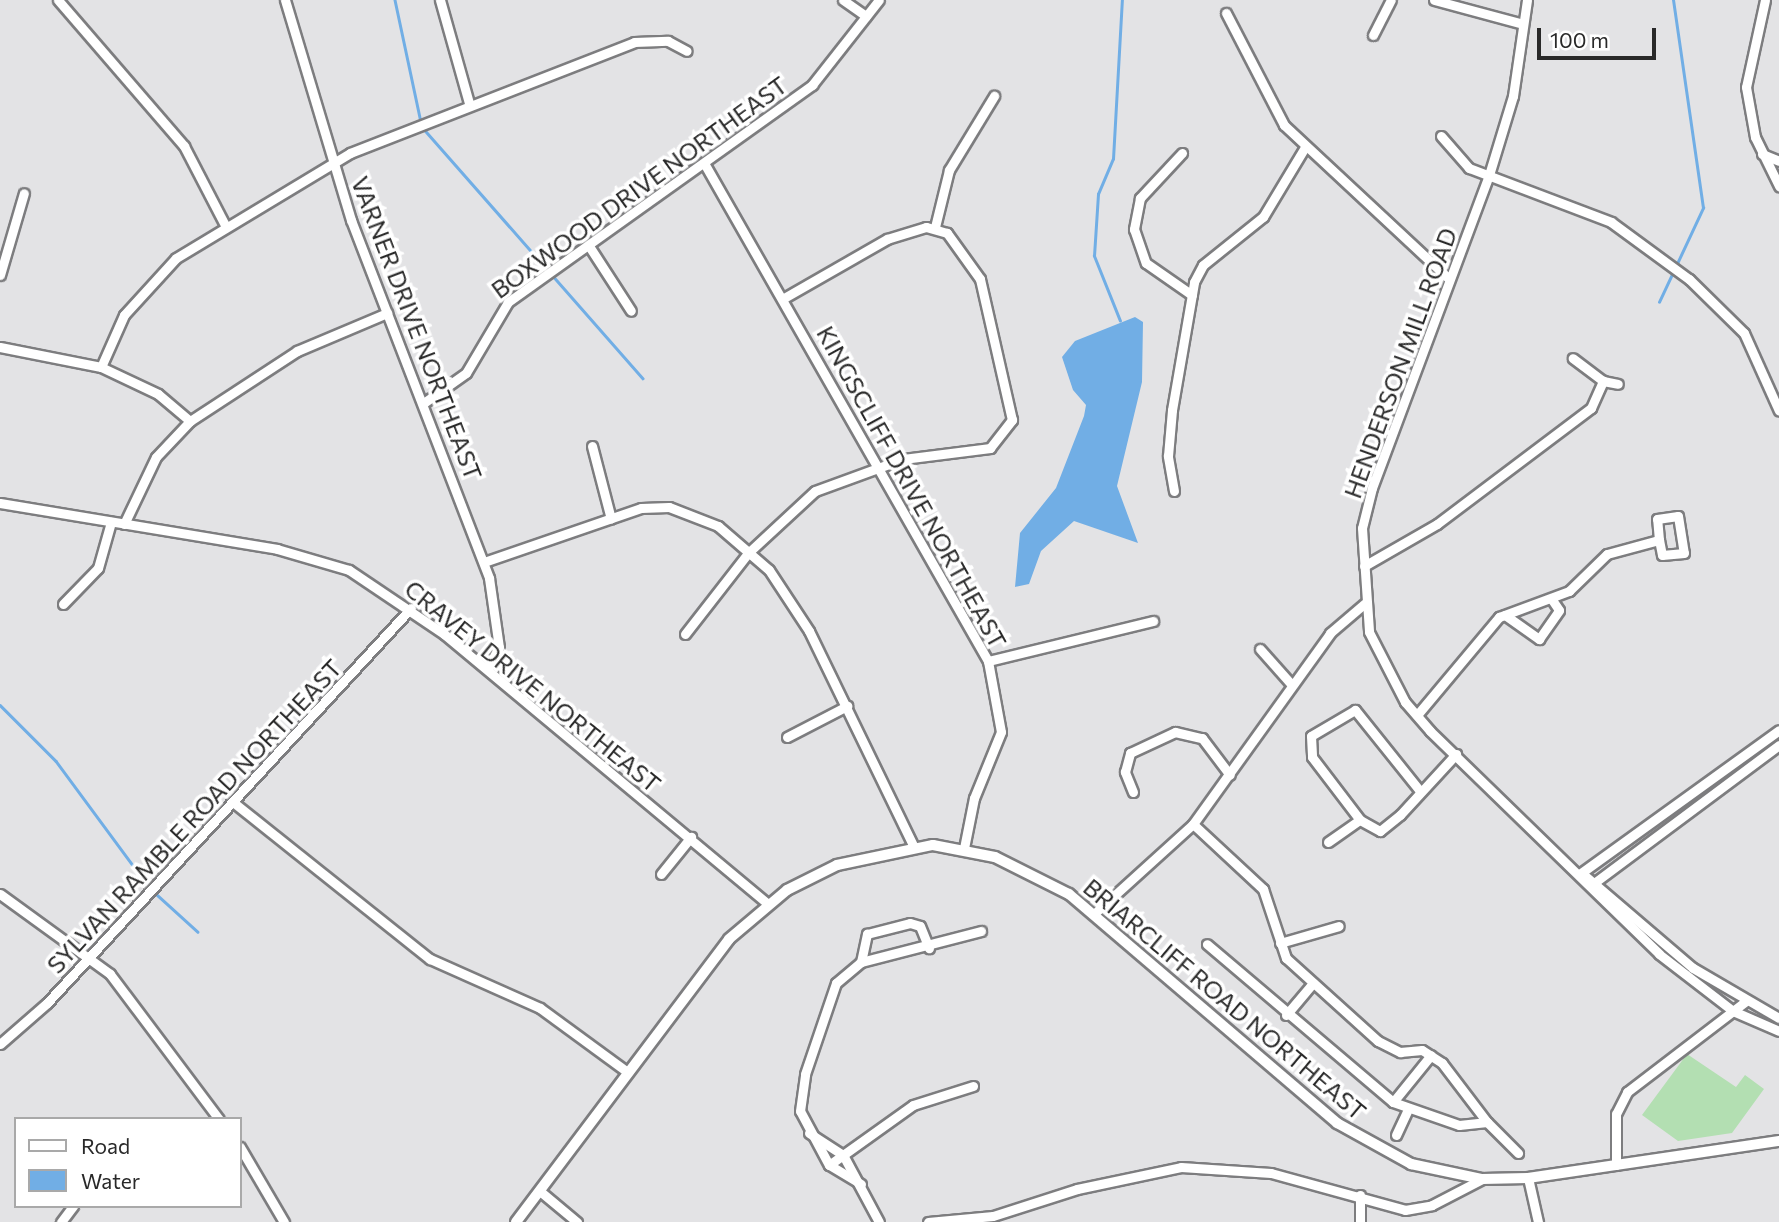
<!DOCTYPE html>
<style>
body{margin:0}
#map{position:relative;width:1779px;height:1222px;overflow:hidden;background:#e3e3e5;font-family:Commissioner,sans-serif}
div>[style]{position:absolute}
.green>*{inset:0;background:#b3dfb2}
.water>*{inset:0;background:#71aee5}
.stream>*{height:2.5px;margin:-1.25px;padding:0 1.25px;transform-origin:1.25px;border-radius:1.25px;background:#71aee5}
.roads{filter:drop-shadow(2px 0 #7d7d7f) drop-shadow(-2px 0 #7d7d7f) drop-shadow(0 2px #7d7d7f) drop-shadow(0 -2px #7d7d7f)}
.minor>*{height:9px;margin:-4.5px;padding:0 4.5px;transform-origin:4.5px;border-radius:4.5px;background:#fff}
.major>*{height:10px;margin:-5px;padding:0 5px;transform-origin:5px;border-radius:5px;background:#fff}
span{translate:-50% -50%;white-space:nowrap;text-align:center;line-height:1.15;-webkit-text-stroke:7px #fff;paint-order:stroke}
.street-label{font-size:24px;color:#292929}
.legend{position:absolute;left:14px;top:1117px;width:228px;height:91px;box-sizing:border-box;background:#fff;border:2px solid #a9a9a9;margin:0;padding:9px 12px;list-style:none;font-size:21px;color:#292929}
.legend li{display:flex;align-items:center;gap:14px;height:35px}
.legend b{width:35px;border:2px solid #a9a9a9}
.scale{position:absolute;left:1537px;top:28px;width:119px;height:32px;box-sizing:border-box;border:4px solid #292929;border-top:0;padding-left:9px;font-size:21px;line-height:24px;white-space:nowrap;color:#292929;-webkit-text-stroke:5px #fff;paint-order:stroke}
</style>
<div id="map">
<div class="green">
<i style="clip-path:polygon(1687px 1054px,1736px 1087px,1745px 1075px,1764px 1089px,1732px 1133px,1678px 1141px,1642px 1115px)"></i>
</div>
<div class="water">
<i style="clip-path:polygon(1135px 317px,1143px 322px,1142px 382px,1117px 486px,1138px 543px,1074px 521px,1041px 551px,1029px 584px,1015px 587px,1020px 533px,1056px 488px,1084px 416px,1086px 405px,1073px 390px,1062px 357px,1075px 341px)"></i>
</div>
<div class="stream">
<i style="left:395px;top:0;width:125px;rotate:78deg"></i>
<i style="left:423px;top:128px;width:333px;rotate:48.7deg"></i>
<i style="left:1659px;top:302px;width:104px;rotate:-64.9deg"></i>
<i style="left:1703px;top:208px;width:210px;rotate:-98.2deg"></i>
<i style="left:1120px;top:321px;width:70px;rotate:-111.8deg"></i>
<i style="left:1094px;top:256px;width:62px;rotate:-86.3deg"></i>
<i style="left:1098px;top:194px;width:38px;rotate:-67deg"></i>
<i style="left:1113px;top:159px;width:159px;rotate:-86.8deg"></i>
<i style="left:0;top:705px;width:79px;rotate:45deg"></i>
<i style="left:56px;top:761px;width:157px;rotate:53.6deg"></i>
<i style="left:154px;top:892px;width:59px;rotate:42.3deg"></i>
</div>
<div class="roads">
<div class="minor">
<i style="left:58px;top:0;width:193px;rotate:49.2deg"></i>
<i style="left:184px;top:146px;width:91px;rotate:62.6deg"></i>
<i style="left:285px;top:0;width:230px;rotate:73.3deg"></i>
<i style="left:351px;top:220px;width:384px;rotate:68.9deg"></i>
<i style="left:489px;top:578px;width:70px;rotate:81.8deg"></i>
<i style="left:499px;top:647px;width:25px;rotate:119deg"></i>
<i style="left:440px;top:0;width:107px;rotate:74.3deg"></i>
<i style="left:843px;top:0;width:28px;rotate:35deg"></i>
<i style="left:1434px;top:0;width:92px;rotate:15.1deg"></i>
<i style="left:1527px;top:0;width:97px;rotate:98.3deg"></i>
<i style="left:1513px;top:96px;width:83px;rotate:106.9deg"></i>
<i style="left:1489px;top:175px;width:334px;rotate:110.5deg"></i>
<i style="left:1372px;top:488px;width:41px;rotate:104deg"></i>
<i style="left:1362px;top:528px;width:104px;rotate:86.1deg"></i>
<i style="left:1369px;top:632px;width:79px;rotate:62.8deg"></i>
<i style="left:1405px;top:702px;width:38px;rotate:49deg"></i>
<i style="left:1430px;top:731px;width:320px;rotate:44.2deg"></i>
<i style="left:1659px;top:954px;width:93px;rotate:37.6deg"></i>
<i style="left:1733px;top:1011px;width:50px;rotate:23.5deg"></i>
<i style="left:1765px;top:0;width:89px;rotate:102.3deg"></i>
<i style="left:1746px;top:87px;width:51px;rotate:79.8deg"></i>
<i style="left:1755px;top:137px;width:55px;rotate:63.9deg"></i>
<i style="left:1226px;top:13px;width:126px;rotate:62.6deg"></i>
<i style="left:1284px;top:125px;width:226px;rotate:43deg"></i>
<i style="left:1373px;top:35px;width:39px;rotate:-63deg"></i>
<i style="left:1441px;top:136px;width:43px;rotate:48.8deg"></i>
<i style="left:1469px;top:168px;width:152px;rotate:20.8deg"></i>
<i style="left:1611px;top:222px;width:97px;rotate:36.2deg"></i>
<i style="left:1689px;top:279px;width:77px;rotate:44.5deg"></i>
<i style="left:1744px;top:333px;width:85px;rotate:65.8deg"></i>
<i style="left:1182px;top:153px;width:62px;rotate:133deg"></i>
<i style="left:1140px;top:198px;width:32px;rotate:101deg"></i>
<i style="left:1134px;top:229px;width:36px;rotate:71deg"></i>
<i style="left:1146px;top:263px;width:56px;rotate:34.8deg"></i>
<i style="left:1762px;top:154px;width:18px;rotate:22deg"></i>
<i style="left:704px;top:163px;width:573px;rotate:60.3deg"></i>
<i style="left:988px;top:661px;width:72px;rotate:79.6deg"></i>
<i style="left:1001px;top:732px;width:71px;rotate:112.2deg"></i>
<i style="left:974px;top:798px;width:51px;rotate:101.3deg"></i>
<i style="left:935px;top:227px;width:59px;rotate:-76.2deg"></i>
<i style="left:949px;top:170px;width:87px;rotate:-58.7deg"></i>
<i style="left:589px;top:246px;width:77px;rotate:57.1deg"></i>
<i style="left:0;top:275px;width:85px;rotate:-73.7deg"></i>
<i style="left:0;top:347px;width:103px;rotate:11.2deg"></i>
<i style="left:101px;top:367px;width:63px;rotate:25.3deg"></i>
<i style="left:158px;top:394px;width:42px;rotate:40.2deg"></i>
<i style="left:101px;top:367px;width:57px;rotate:-66.1deg"></i>
<i style="left:124px;top:315px;width:77px;rotate:-47.6deg"></i>
<i style="left:176px;top:258px;width:203px;rotate:-31.1deg"></i>
<i style="left:350px;top:153px;width:305px;rotate:-21.3deg"></i>
<i style="left:634px;top:42px;width:34px;rotate:-2deg"></i>
<i style="left:668px;top:41px;width:21px;rotate:28deg"></i>
<i style="left:1603px;top:381px;width:15px;rotate:11deg"></i>
<i style="left:425px;top:402px;width:50px;rotate:-35.3deg"></i>
<i style="left:466px;top:373px;width:82px;rotate:-59.4deg"></i>
<i style="left:508px;top:302px;width:374px;rotate:-35.5deg"></i>
<i style="left:812px;top:85px;width:108px;rotate:-51.8deg"></i>
<i style="left:592px;top:446px;width:75px;rotate:75.4deg"></i>
<i style="left:1174px;top:491px;width:36px;rotate:-100deg"></i>
<i style="left:1168px;top:456px;width:46px;rotate:-85deg"></i>
<i style="left:1172px;top:410px;width:130px;rotate:-80.2deg"></i>
<i style="left:1194px;top:282px;width:19px;rotate:-62deg"></i>
<i style="left:1203px;top:265px;width:77px;rotate:-38.7deg"></i>
<i style="left:1263px;top:217px;width:82px;rotate:-59deg"></i>
<i style="left:0;top:503px;width:281px;rotate:9.4deg"></i>
<i style="left:277px;top:549px;width:75px;rotate:16.3deg"></i>
<i style="left:349px;top:570px;width:115px;rotate:34deg"></i>
<i style="left:444px;top:634px;width:422px;rotate:39.8deg"></i>
<i style="left:124px;top:524px;width:74px;rotate:-64.5deg"></i>
<i style="left:156px;top:457px;width:50px;rotate:-46.6deg"></i>
<i style="left:190px;top:421px;width:128px;rotate:-33.2deg"></i>
<i style="left:297px;top:351px;width:98px;rotate:-22.9deg"></i>
<i style="left:484px;top:562px;width:166px;rotate:-19deg"></i>
<i style="left:641px;top:508px;width:28px;rotate:-2deg"></i>
<i style="left:669px;top:507px;width:53px;rotate:21.2deg"></i>
<i style="left:718px;top:526px;width:67px;rotate:40.8deg"></i>
<i style="left:769px;top:570px;width:73px;rotate:56.7deg"></i>
<i style="left:809px;top:631px;width:240px;rotate:64.1deg"></i>
<i style="left:1364px;top:566px;width:84px;rotate:-29.9deg"></i>
<i style="left:1437px;top:524px;width:193px;rotate:-37deg"></i>
<i style="left:1591px;top:408px;width:30px;rotate:-66deg"></i>
<i style="left:1603px;top:381px;width:38px;rotate:-143deg"></i>
<i style="left:63px;top:604px;width:50px;rotate:-45.8deg"></i>
<i style="left:98px;top:568px;width:48px;rotate:-74.2deg"></i>
<i style="left:1505px;top:615px;width:42px;rotate:35.2deg"></i>
<i style="left:1539px;top:639px;width:35px;rotate:-55deg"></i>
<i style="left:1559px;top:610px;width:14px;rotate:-124deg"></i>
<i style="left:685px;top:634px;width:103px;rotate:-52.1deg"></i>
<i style="left:748px;top:553px;width:91px;rotate:-42.8deg"></i>
<i style="left:815px;top:491px;width:94px;rotate:-20deg"></i>
<i style="left:903px;top:459px;width:88px;rotate:-7.2deg"></i>
<i style="left:990px;top:448px;width:36px;rotate:-52deg"></i>
<i style="left:1012px;top:420px;width:145px;rotate:-102.8deg"></i>
<i style="left:980px;top:279px;width:57px;rotate:-125.7deg"></i>
<i style="left:947px;top:233px;width:22px;rotate:-164deg"></i>
<i style="left:926px;top:227px;width:41px;rotate:162.9deg"></i>
<i style="left:887px;top:239px;width:119px;rotate:150.2deg"></i>
<i style="left:1260px;top:649px;width:48px;rotate:48.4deg"></i>
<i style="left:988px;top:661px;width:170px;rotate:-13.6deg"></i>
<i style="left:1417px;top:715px;width:128px;rotate:-50.1deg"></i>
<i style="left:1499px;top:617px;width:75px;rotate:-20.4deg"></i>
<i style="left:1569px;top:591px;width:53px;rotate:-44.2deg"></i>
<i style="left:1607px;top:554px;width:54px;rotate:-15.1deg"></i>
<i style="left:1659px;top:540px;width:21px;rotate:-95deg"></i>
<i style="left:1657px;top:519px;width:21px;rotate:-8deg"></i>
<i style="left:1678px;top:516px;width:37px;rotate:81deg"></i>
<i style="left:1684px;top:553px;width:22px;rotate:175deg"></i>
<i style="left:1662px;top:555px;width:15px;rotate:-101deg"></i>
<i style="left:787px;top:737px;width:68px;rotate:-27.3deg"></i>
<i style="left:1420px;top:791px;width:104px;rotate:-128.7deg"></i>
<i style="left:1355px;top:710px;width:51px;rotate:149.4deg"></i>
<i style="left:1311px;top:736px;width:21px;rotate:87deg"></i>
<i style="left:1312px;top:757px;width:79px;rotate:52.7deg"></i>
<i style="left:1360px;top:820px;width:23px;rotate:29deg"></i>
<i style="left:1380px;top:831px;width:26px;rotate:-39deg"></i>
<i style="left:1400px;top:815px;width:83px;rotate:-47.4deg"></i>
<i style="left:1133px;top:792px;width:22px;rotate:-112deg"></i>
<i style="left:1125px;top:772px;width:20px;rotate:-75deg"></i>
<i style="left:1130px;top:753px;width:50px;rotate:-25deg"></i>
<i style="left:1175px;top:732px;width:28px;rotate:13deg"></i>
<i style="left:1202px;top:738px;width:46px;rotate:52.9deg"></i>
<i style="left:233px;top:802px;width:252px;rotate:38.6deg"></i>
<i style="left:430px;top:959px;width:120px;rotate:24deg"></i>
<i style="left:540px;top:1008px;width:107px;rotate:36.2deg"></i>
<i style="left:1193px;top:824px;width:96px;rotate:42.9deg"></i>
<i style="left:1263px;top:889px;width:73px;rotate:71.6deg"></i>
<i style="left:1286px;top:958px;width:124px;rotate:42.1deg"></i>
<i style="left:1378px;top:1041px;width:25px;rotate:27deg"></i>
<i style="left:1400px;top:1052px;width:22px;rotate:-5deg"></i>
<i style="left:1422px;top:1050px;width:24px;rotate:33deg"></i>
<i style="left:1442px;top:1063px;width:74px;rotate:52.7deg"></i>
<i style="left:1487px;top:1122px;width:28px;rotate:174deg"></i>
<i style="left:1459px;top:1125px;width:70px;rotate:-160.8deg"></i>
<i style="left:1393px;top:1102px;width:244px;rotate:-139.7deg"></i>
<i style="left:1328px;top:842px;width:39px;rotate:-35deg"></i>
<i style="left:1581px;top:873px;width:244px;rotate:-35.8deg"></i>
<i style="left:661px;top:874px;width:48px;rotate:-51deg"></i>
<i style="left:1584px;top:875px;width:143px;rotate:40.5deg"></i>
<i style="left:1693px;top:968px;width:99px;rotate:30.2deg"></i>
<i style="left:1594px;top:883px;width:231px;rotate:-36.7deg"></i>
<i style="left:0;top:894px;width:136px;rotate:36deg"></i>
<i style="left:110px;top:974px;width:181px;rotate:53.1deg"></i>
<i style="left:1096px;top:912px;width:131px;rotate:-42.2deg"></i>
<i style="left:1193px;top:824px;width:235px;rotate:-54.3deg"></i>
<i style="left:1330px;top:633px;width:45px;rotate:-40.5deg"></i>
<i style="left:1280px;top:943px;width:61px;rotate:-16.1deg"></i>
<i style="left:861px;top:962px;width:29px;rotate:-78deg"></i>
<i style="left:867px;top:934px;width:44px;rotate:-14.3deg"></i>
<i style="left:910px;top:923px;width:10px;rotate:17deg"></i>
<i style="left:920px;top:926px;width:24px;rotate:68deg"></i>
<i style="left:1286px;top:1015px;width:42px;rotate:-49.8deg"></i>
<i style="left:0;top:1044px;width:62px;rotate:-41.1deg"></i>
<i style="left:47px;top:1003px;width:537px;rotate:-47.34deg"></i>
<i style="left:1393px;top:1102px;width:60px;rotate:-51deg"></i>
<i style="left:1487px;top:1122px;width:44px;rotate:45deg"></i>
<i style="left:809px;top:1133px;width:40px;rotate:32.9deg"></i>
<i style="left:843px;top:1155px;width:76px;rotate:61.8deg"></i>
<i style="left:1396px;top:1135px;width:26px;rotate:-65deg"></i>
<i style="left:240px;top:1147px;width:87px;rotate:59.6deg"></i>
<i style="left:829px;top:1165px;width:103px;rotate:-35.5deg"></i>
<i style="left:913px;top:1105px;width:63px;rotate:-17.6deg"></i>
<i style="left:1616px;top:1165px;width:51px;rotate:-90deg"></i>
<i style="left:1616px;top:1114px;width:25px;rotate:-63deg"></i>
<i style="left:1627px;top:1092px;width:150px;rotate:-37.4deg"></i>
<i style="left:1528px;top:1178px;width:45px;rotate:77.2deg"></i>
<i style="left:861px;top:1184px;width:37px;rotate:-149deg"></i>
<i style="left:829px;top:1165px;width:61px;rotate:-118.2deg"></i>
<i style="left:800px;top:1111px;width:37px;rotate:-82deg"></i>
<i style="left:805px;top:1074px;width:96px;rotate:-71.2deg"></i>
<i style="left:836px;top:983px;width:33px;rotate:-40deg"></i>
<i style="left:861px;top:962px;width:124px;rotate:-14.5deg"></i>
<i style="left:541px;top:1192px;width:47px;rotate:39.8deg"></i>
<i style="left:61px;top:1222px;width:20px;rotate:-53deg"></i>
<i style="left:928px;top:1222px;width:65px;rotate:-5.3deg"></i>
<i style="left:993px;top:1216px;width:88px;rotate:-17.8deg"></i>
<i style="left:1077px;top:1189px;width:106px;rotate:-11.9deg"></i>
<i style="left:1181px;top:1167px;width:90px;rotate:3.8deg"></i>
<i style="left:1271px;top:1173px;width:139px;rotate:15.4deg"></i>
<i style="left:1405px;top:1210px;width:27px;rotate:-10deg"></i>
<i style="left:1432px;top:1205px;width:56px;rotate:-27.5deg"></i>
<i style="left:1360px;top:1222px;width:27px;rotate:-90deg"></i>
</div>
<div class="major">
<i style="left:516px;top:1222px;width:354px;rotate:-53deg"></i>
<i style="left:729px;top:939px;width:76px;rotate:-40.2deg"></i>
<i style="left:787px;top:890px;width:56px;rotate:-26.6deg"></i>
<i style="left:837px;top:865px;width:98px;rotate:-11.8deg"></i>
<i style="left:933px;top:845px;width:63px;rotate:11deg"></i>
<i style="left:995px;top:857px;width:83px;rotate:26.6deg"></i>
<i style="left:1069px;top:894px;width:353px;rotate:40.5deg"></i>
<i style="left:1337px;top:1123px;width:85px;rotate:29deg"></i>
<i style="left:1411px;top:1164px;width:73px;rotate:11.9deg"></i>
<i style="left:1482px;top:1179px;width:46px;rotate:-1.2deg"></i>
<i style="left:1528px;top:1178px;width:254px;rotate:-8.4deg"></i>
</div>
</div>
<div class="street-label">
<span style="left:639px;top:187px;rotate:-36deg">BOXWOOD DRIVE NORTHEAST</span>
<span style="left:417px;top:328px;rotate:69deg">VARNER DRIVE NORTHEAST</span>
<span style="left:1400px;top:363px;rotate:-70deg">HENDERSON MILL ROAD</span>
<span style="left:912px;top:487px;rotate:61deg">KINGSCLIFF DRIVE NORTHEAST</span>
<span style="left:533px;top:686px;rotate:39deg">CRAVEY DRIVE NORTHEAST</span>
<span style="left:194px;top:816px;rotate:-47deg">SYLVAN RAMBLE ROAD NORTHEAST</span>
<span style="left:1225px;top:999px;rotate:40deg">BRIARCLIFF ROAD NORTHEAST</span>
</div>
<ul class="legend">
<li><b style="height:9px;background:#fff"></b>Road</li>
<li><b style="height:19px;background:#71aee5"></b>Water</li>
</ul>
<div class="scale">100 m</div>
</div>
